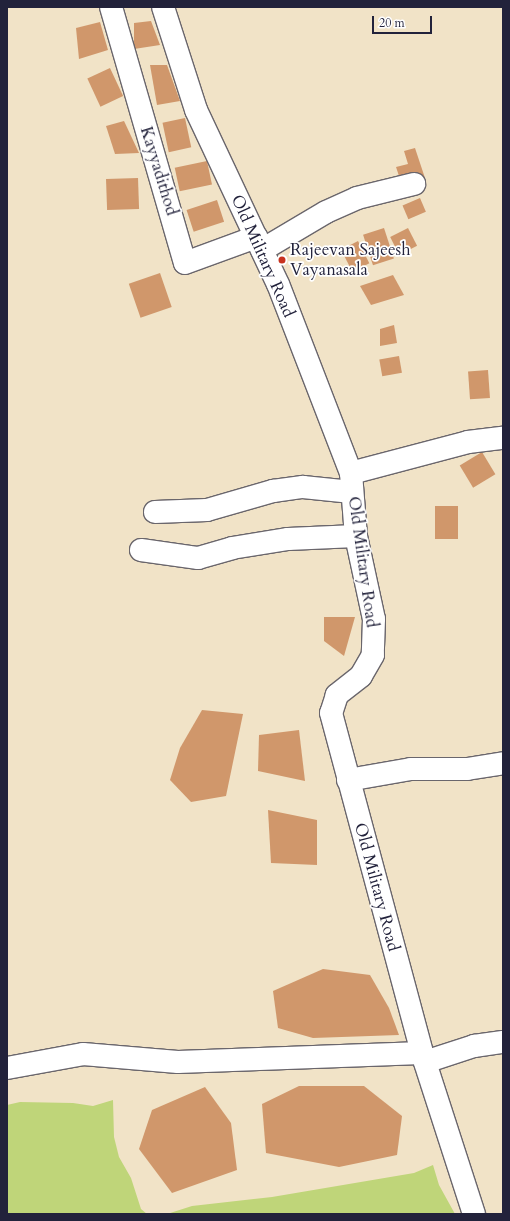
<!DOCTYPE html>
<style>
body{margin:0}
#map{position:relative;width:510px;height:1221px;overflow:hidden;background:#f1e3c7;font-family:Cardo,serif}
div>[style]{position:absolute}
.green>*{inset:0;background:#bfd579}
.building>*{inset:0;background:#d0976b;transform-origin:0 0}
.roads{filter:drop-shadow(1px 0 #6a666c) drop-shadow(-1px 0 #6a666c) drop-shadow(0 1px #6a666c) drop-shadow(0 -1px #6a666c)}
.minor>*{height:22px;margin:-11px;padding:0 11px;transform-origin:11px;border-radius:11px;background:#fff}
.secondary>*{height:22px;margin:-11px;padding:0 11px;transform-origin:11px;border-radius:11px;background:#fff}
.dots>*{width:11px;height:11px;translate:-50% -50%;box-sizing:border-box;border:2px solid #fff;border-radius:50%}
span{translate:-50% -50%;white-space:nowrap;text-align:center;line-height:1.15;-webkit-text-stroke:3.5px #fff;paint-order:stroke}
.street-label{font-size:17px;color:#22223b}
.poi-label{font-size:17px;color:#22223b}
.left{translate:0 -50%;text-align:left}
.frame{position:absolute;inset:0;border:8px solid #22223b;pointer-events:none}
.scale{position:absolute;left:372px;top:16px;width:60px;height:18px;box-sizing:border-box;border:2px solid #22223b;border-top:0;padding-left:5px;font-size:12px;line-height:14px;white-space:nowrap;color:#22223b;-webkit-text-stroke:3px #fff;paint-order:stroke}
</style>
<div id="map">
<div class="green">
<i style="clip-path:polygon(113px 1100px,114px 1137px,119px 1157px,131px 1178px,141px 1209px,147px 1214px,7px 1214px,7px 1105px,20px 1102px,73px 1103px,93px 1106px)"></i>
<i style="clip-path:polygon(433px 1165px,439px 1185px,455px 1214px,167px 1214px,192px 1206px,272px 1197px,414px 1173px)"></i>
</div>
<div class="building">
<i style="clip-path:polygon(151px 21px,160px 45px,134px 49px,134px 23px)"></i>
<i style="clip-path:polygon(100px 22px,108px 50px,79px 59px,76px 28px)"></i>
<i style="clip-path:polygon(150px 65px,167px 65px,180px 101px,157px 105px)"></i>
<i style="left:110px;top:68px;width:31px;height:25px;rotate:65deg"></i>
<i style="left:185px;top:118px;width:30px;height:23px;rotate:78deg"></i>
<i style="clip-path:polygon(124px 121px,139px 153px,115px 154px,106px 126px)"></i>
<i style="clip-path:polygon(415px 148px,425px 178px,402px 185px,396px 167px,408px 164px,404px 151px)"></i>
<i style="left:207px;top:161px;width:24px;height:33px;rotate:78deg"></i>
<i style="left:138px;top:178px;width:31px;height:32px;rotate:88deg"></i>
<i style="left:420px;top:198px;width:15px;height:19px;rotate:67deg"></i>
<i style="left:217px;top:200px;width:23px;height:32px;rotate:72deg"></i>
<i style="left:384px;top:228px;width:32px;height:22px;rotate:72deg"></i>
<i style="left:408px;top:228px;width:20px;height:20px;rotate:63deg"></i>
<i style="left:358px;top:241px;width:25px;height:19px;rotate:63deg"></i>
<i style="left:160px;top:273px;width:36px;height:33px;rotate:71deg"></i>
<i style="clip-path:polygon(393px 275px,404px 295px,371px 305px,360px 286px)"></i>
<i style="clip-path:polygon(394px 325px,397px 343px,380px 346px,380px 329px)"></i>
<i style="left:399px;top:356px;width:17px;height:20px;rotate:80deg"></i>
<i style="left:488px;top:370px;width:28px;height:20px;rotate:86deg"></i>
<i style="left:482px;top:452px;width:26px;height:26px;rotate:59deg"></i>
<i style="left:435px;top:506px;width:23px;height:33px"></i>
<i style="clip-path:polygon(324px 617px,355px 617px,344px 656px,324px 641px)"></i>
<i style="clip-path:polygon(202px 710px,243px 714px,226px 796px,191px 802px,170px 780px,180px 748px)"></i>
<i style="clip-path:polygon(299px 730px,305px 781px,258px 771px,259px 735px)"></i>
<i style="clip-path:polygon(268px 810px,317px 820px,317px 865px,271px 863px)"></i>
<i style="clip-path:polygon(323px 969px,370px 975px,389px 1008px,399px 1035px,313px 1038px,278px 1028px,273px 991px)"></i>
<i style="clip-path:polygon(299px 1086px,364px 1086px,402px 1116px,397px 1155px,339px 1167px,266px 1153px,262px 1104px)"></i>
<i style="clip-path:polygon(205px 1087px,231px 1123px,237px 1170px,172px 1193px,139px 1149px,152px 1110px)"></i>
</div>
<div class="roads">
<div class="minor">
<i style="left:111px;top:7px;width:266px;rotate:73.9deg"></i>
<i style="left:185px;top:263px;width:76px;rotate:-20.1deg"></i>
<i style="left:262px;top:250px;width:74px;rotate:-30.7deg"></i>
<i style="left:326px;top:212px;width:34px;rotate:-24deg"></i>
<i style="left:357px;top:198px;width:59px;rotate:-13.8deg"></i>
<i style="left:351px;top:473px;width:121px;rotate:-14.8deg"></i>
<i style="left:468px;top:442px;width:35px;rotate:-7deg"></i>
<i style="left:155px;top:512px;width:52px;rotate:-2.2deg"></i>
<i style="left:207px;top:510px;width:69px;rotate:-16.1deg"></i>
<i style="left:273px;top:491px;width:30px;rotate:-8deg"></i>
<i style="left:303px;top:487px;width:49px;rotate:5.8deg"></i>
<i style="left:141px;top:550px;width:58px;rotate:8deg"></i>
<i style="left:198px;top:558px;width:35px;rotate:-16deg"></i>
<i style="left:232px;top:548px;width:57px;rotate:-9.1deg"></i>
<i style="left:288px;top:539px;width:68px;rotate:-2.5deg"></i>
<i style="left:348px;top:780px;width:64px;rotate:-9.9deg"></i>
<i style="left:411px;top:769px;width:56px"></i>
<i style="left:467px;top:769px;width:36px;rotate:-9deg"></i>
<i style="left:425px;top:1062px;width:52px;rotate:-18.1deg"></i>
<i style="left:474px;top:1046px;width:29px;rotate:-8deg"></i>
<i style="left:7px;top:1068px;width:77px;rotate:-10.4deg"></i>
<i style="left:83px;top:1054px;width:95px;rotate:4.8deg"></i>
<i style="left:178px;top:1062px;width:244px;rotate:-2.1deg"></i>
</div>
<div class="secondary">
<i style="left:163px;top:7px;width:108px;rotate:72.2deg"></i>
<i style="left:196px;top:110px;width:192px;rotate:64.8deg"></i>
<i style="left:278px;top:284px;width:203px;rotate:68.9deg"></i>
<i style="left:351px;top:473px;width:63px;rotate:85.5deg"></i>
<i style="left:356px;top:536px;width:85px;rotate:77.8deg"></i>
<i style="left:374px;top:619px;width:36px;rotate:92deg"></i>
<i style="left:373px;top:655px;width:24px;rotate:120deg"></i>
<i style="left:361px;top:676px;width:31px;rotate:142deg"></i>
<i style="left:337px;top:695px;width:19px;rotate:108deg"></i>
<i style="left:331px;top:713px;width:352px;rotate:75deg"></i>
<i style="left:422px;top:1053px;width:169px;rotate:72.1deg"></i>
</div>
</div>
<div class="dots">
<i style="left:282px;top:260px;background:#c8321e"></i>
</div>
<div class="street-label">
<span style="left:159px;top:171px;rotate:73deg">Kayyadithod</span>
<span style="left:263px;top:256px;rotate:66deg">Old Military Road</span>
<span style="left:363px;top:562px;rotate:82deg">Old Military Road</span>
<span style="left:377px;top:887px;rotate:75deg">Old Military Road</span>
</div>
<div class="poi-label">
<span class="left" style="left:290px;top:260px">Rajeevan Sajeesh<br>Vayanasala</span>
</div>
<div class="frame"></div>
<div class="scale">20 m</div>
</div>
